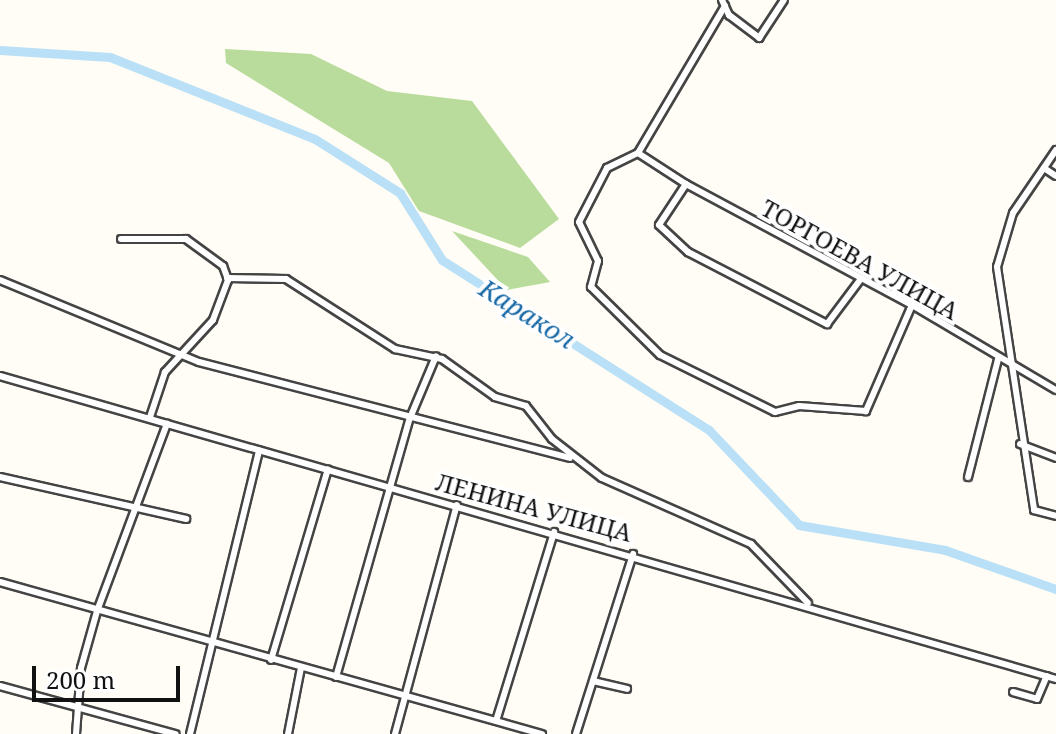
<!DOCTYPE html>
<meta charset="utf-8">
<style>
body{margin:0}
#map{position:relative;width:1056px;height:734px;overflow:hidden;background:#fffdf5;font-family:"Noto Serif",serif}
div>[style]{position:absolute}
.forest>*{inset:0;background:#b9dc9c}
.river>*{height:9px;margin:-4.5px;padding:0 4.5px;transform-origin:4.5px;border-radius:4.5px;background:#b9e0f7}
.roads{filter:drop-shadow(2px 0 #444) drop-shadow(-2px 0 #444) drop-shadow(0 2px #444) drop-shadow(0 -2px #444)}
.minor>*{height:6px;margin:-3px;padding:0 3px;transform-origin:3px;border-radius:3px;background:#fff}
span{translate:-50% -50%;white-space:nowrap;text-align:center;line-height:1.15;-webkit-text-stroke:8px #fff;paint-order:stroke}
.street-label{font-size:24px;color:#111}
.water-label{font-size:26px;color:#1768a6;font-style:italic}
.scale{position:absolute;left:32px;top:666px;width:148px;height:36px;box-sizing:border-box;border:4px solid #111;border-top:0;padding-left:10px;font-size:24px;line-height:28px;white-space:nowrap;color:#111;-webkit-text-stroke:6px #fff;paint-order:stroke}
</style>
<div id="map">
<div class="forest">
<i style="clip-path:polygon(225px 49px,311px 54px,387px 91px,472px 101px,559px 219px,520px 248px,419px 211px,389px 163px,226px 63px)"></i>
<i style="clip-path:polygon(452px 231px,528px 257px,550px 282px,507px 290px)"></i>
</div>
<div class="river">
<i style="left:0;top:50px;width:110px;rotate:3.6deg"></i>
<i style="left:110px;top:57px;width:221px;rotate:21.8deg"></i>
<i style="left:315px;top:139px;width:101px;rotate:32.4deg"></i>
<i style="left:400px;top:193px;width:79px;rotate:57.9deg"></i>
<i style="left:442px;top:260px;width:317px;rotate:32.5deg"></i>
<i style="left:709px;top:430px;width:131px;rotate:46.5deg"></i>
<i style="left:799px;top:525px;width:148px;rotate:9.7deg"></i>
<i style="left:945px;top:550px;width:118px;rotate:19.4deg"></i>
</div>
<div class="roads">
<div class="minor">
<i style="left:722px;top:0;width:17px;rotate:65deg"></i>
<i style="left:729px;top:15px;width:38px;rotate:37deg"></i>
<i style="left:759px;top:38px;width:45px;rotate:-56.7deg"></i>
<i style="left:1056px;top:150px;width:76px;rotate:124.3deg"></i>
<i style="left:1013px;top:213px;width:56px;rotate:106.5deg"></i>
<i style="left:997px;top:267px;width:246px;rotate:81.3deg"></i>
<i style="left:1034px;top:510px;width:23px;rotate:15deg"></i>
<i style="left:638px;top:153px;width:171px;rotate:-59.4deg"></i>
<i style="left:1044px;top:168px;width:14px;rotate:34deg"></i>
<i style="left:686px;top:184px;width:49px;rotate:123.4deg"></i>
<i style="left:659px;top:225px;width:40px;rotate:43deg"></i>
<i style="left:688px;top:252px;width:157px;rotate:27.4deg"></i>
<i style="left:827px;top:324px;width:55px;rotate:-53.1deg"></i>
<i style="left:121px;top:239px;width:65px"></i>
<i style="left:186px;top:239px;width:46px;rotate:36.1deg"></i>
<i style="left:223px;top:266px;width:15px;rotate:70deg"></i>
<i style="left:228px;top:280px;width:43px;rotate:110.6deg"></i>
<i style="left:213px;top:320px;width:71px;rotate:132.7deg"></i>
<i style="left:165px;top:372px;width:47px;rotate:108.4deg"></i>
<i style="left:227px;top:278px;width:59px;rotate:1deg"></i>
<i style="left:286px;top:279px;width:130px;rotate:32.7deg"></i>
<i style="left:395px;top:349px;width:48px;rotate:12deg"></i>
<i style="left:442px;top:359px;width:65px;rotate:35.6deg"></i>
<i style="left:495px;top:397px;width:32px;rotate:16deg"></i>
<i style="left:526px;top:406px;width:42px;rotate:51.8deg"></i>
<i style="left:552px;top:439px;width:63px;rotate:38deg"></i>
<i style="left:602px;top:478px;width:163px;rotate:23.9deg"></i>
<i style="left:751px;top:544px;width:82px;rotate:46deg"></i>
<i style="left:0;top:280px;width:215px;rotate:22.4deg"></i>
<i style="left:199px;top:362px;width:383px;rotate:14.5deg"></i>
<i style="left:912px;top:305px;width:116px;rotate:113.5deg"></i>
<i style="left:866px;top:411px;width:67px;rotate:-175.7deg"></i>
<i style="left:799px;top:406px;width:25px;rotate:166deg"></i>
<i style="left:775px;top:412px;width:128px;rotate:-153.6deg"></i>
<i style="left:660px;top:355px;width:97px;rotate:-135.4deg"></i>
<i style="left:591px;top:287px;width:27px;rotate:-75deg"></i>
<i style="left:598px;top:261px;width:43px;rotate:-116deg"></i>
<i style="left:579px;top:222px;width:61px;rotate:-62.6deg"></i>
<i style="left:607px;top:168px;width:34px;rotate:-26deg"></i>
<i style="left:638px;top:153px;width:57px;rotate:32.9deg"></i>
<i style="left:686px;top:184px;width:256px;rotate:28.2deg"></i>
<i style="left:912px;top:305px;width:167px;rotate:30.6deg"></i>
<i style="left:0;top:376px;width:1099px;rotate:16.01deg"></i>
<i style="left:1020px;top:444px;width:39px;rotate:21deg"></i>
<i style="left:0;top:477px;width:191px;rotate:12.7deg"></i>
<i style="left:968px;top:477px;width:122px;rotate:-75.7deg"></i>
<i style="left:0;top:582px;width:563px;rotate:15.67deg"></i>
<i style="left:271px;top:660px;width:199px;rotate:-73.4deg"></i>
<i style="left:336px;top:677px;width:269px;rotate:-74.1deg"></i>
<i style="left:410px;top:418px;width:67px;rotate:-67.2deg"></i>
<i style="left:593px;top:681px;width:35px;rotate:13deg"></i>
<i style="left:0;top:686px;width:182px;rotate:15.3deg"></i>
<i style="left:1013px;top:692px;width:25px;rotate:16deg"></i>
<i style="left:1037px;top:699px;width:25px;rotate:-67deg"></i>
<i style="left:496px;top:721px;width:198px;rotate:-72.9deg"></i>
<i style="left:76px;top:734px;width:66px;rotate:-85.7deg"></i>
<i style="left:81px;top:668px;width:59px;rotate:-74.3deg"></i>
<i style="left:97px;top:611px;width:200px;rotate:-69.5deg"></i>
<i style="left:190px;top:734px;width:292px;rotate:-76.3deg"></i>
<i style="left:288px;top:734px;width:67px;rotate:-78.9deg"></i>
<i style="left:395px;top:734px;width:237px;rotate:-74.9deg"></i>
<i style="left:576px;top:734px;width:189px;rotate:-72.4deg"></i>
</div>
</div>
<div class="street-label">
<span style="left:860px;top:259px;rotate:29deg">ТОРГОЕВА УЛИЦА</span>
<span style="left:534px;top:507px;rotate:15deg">ЛЕНИНА УЛИЦА</span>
</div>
<div class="water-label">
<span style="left:527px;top:314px;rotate:32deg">Каракол</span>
</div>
<div class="scale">200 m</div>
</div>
